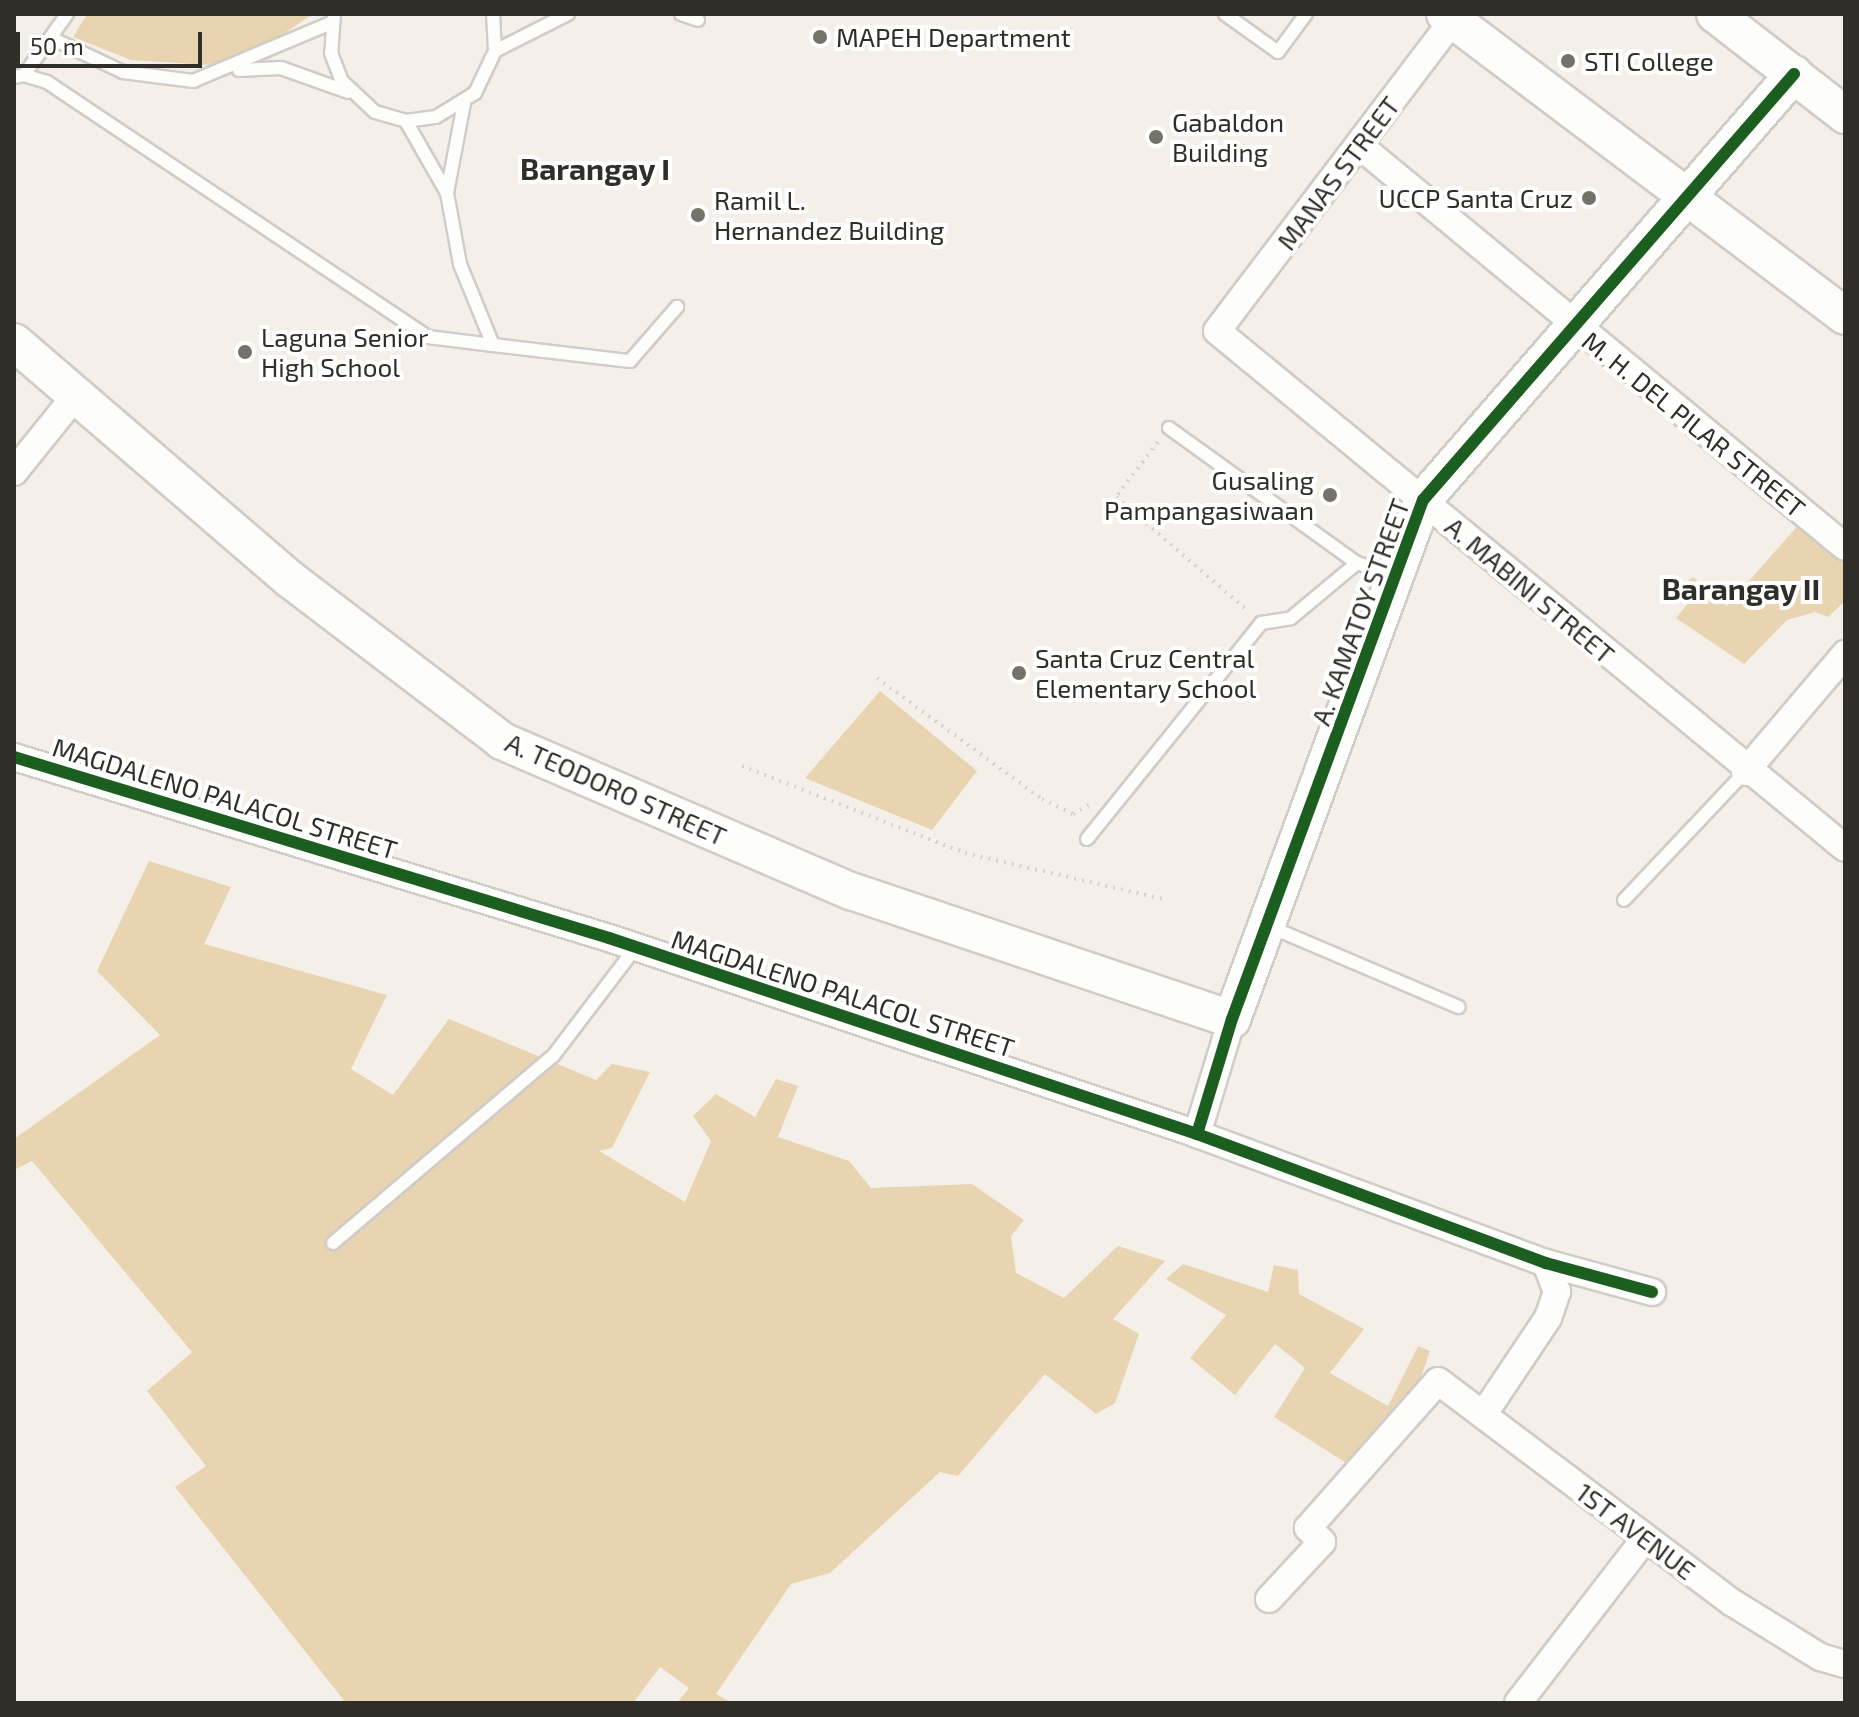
<!DOCTYPE html>
<style>
body{margin:0}
#map{position:relative;width:1859px;height:1717px;overflow:hidden;background:#f4f0e9;font-family:"Exo 2",sans-serif}
div>[style]{position:absolute}
.green>*{inset:0;background:#e8d4b1}
.path>*{height:4px;margin-top:-2px;transform-origin:0;background:repeating-linear-gradient(90deg,#d5d3d1 0 2px,transparent 0 8px)}
.roads{filter:drop-shadow(2px 0 #d0ccc7) drop-shadow(-2px 0 #d0ccc7) drop-shadow(0 2px #d0ccc7) drop-shadow(0 -2px #d0ccc7)}
.lane>*{height:12px;margin:-6px;padding:0 6px;transform-origin:6px;border-radius:6px;background:#fdfdfc}
.street>*{height:26px;margin:-13px;padding:0 13px;transform-origin:13px;border-radius:13px;background:#fdfdfc}
.secondary>*{height:36px;margin:-18px;padding:0 18px;transform-origin:18px;border-radius:18px;background:#fdfdfc}
.cycleway>*{height:12px;margin:-6px;padding:0 6px;transform-origin:6px;border-radius:6px;background:#1b5e20}
.dots>*{width:22px;height:22px;translate:-50% -50%;box-sizing:border-box;border:4px solid #fff;border-radius:50%}
span{translate:-50% -50%;white-space:nowrap;text-align:center;line-height:1.15;-webkit-text-stroke:8px #fff;paint-order:stroke}
.poi-label{font-size:26px;color:#302e29}
.left{translate:0 -50%;text-align:left}
.right{translate:-100% -50%;text-align:right}
.street-label{font-size:26px;color:#302e29}
.quarter-label{font-size:30px;color:#302e29;font-weight:700}
.frame{position:absolute;inset:0;border:16px solid #302e29;pointer-events:none}
.scale{position:absolute;left:16px;top:32px;width:186px;height:36px;box-sizing:border-box;border:4px solid #302e29;border-top:0;padding-left:10px;font-size:24px;line-height:28px;white-space:nowrap;color:#302e29;-webkit-text-stroke:6px #fff;paint-order:stroke}
</style>
<div id="map">
<div class="green">
<i style="clip-path:polygon(87px 14px,313px 14px,276px 39px,209px 65px,131px 60px,73px 37px)"></i>
<i style="clip-path:polygon(1801px 522px,1845px 559px,1845px 601px,1828px 617px,1815px 612px,1787px 620px,1744px 664px,1676px 618px,1696px 593px,1685px 583px,1693px 577px,1727px 606px)"></i>
<i style="clip-path:polygon(880px 691px,977px 771px,932px 830px,805px 778px)"></i>
<i style="clip-path:polygon(149px 861px,231px 887px,204px 944px,387px 995px,351px 1069px,393px 1095px,449px 1019px,596px 1080px,612px 1064px,650px 1072px,612px 1148px,599px 1151px,685px 1202px,711px 1141px,693px 1116px,716px 1094px,755px 1117px,776px 1079px,798px 1086px,778px 1137px,849px 1161px,871px 1188px,972px 1184px,1024px 1220px,1011px 1236px,1016px 1273px,1064px 1298px,1118px 1246px,1165px 1261px,1113px 1319px,1139px 1334px,1115px 1403px,1096px 1414px,1045px 1374px,958px 1476px,940px 1472px,830px 1573px,791px 1584px,716px 1694px,732px 1703px,677px 1703px,689px 1688px,660px 1667px,633px 1703px,346px 1703px,175px 1487px,206px 1466px,147px 1391px,192px 1352px,32px 1161px,14px 1170px,14px 1139px,160px 1035px,97px 971px)"></i>
<i style="clip-path:polygon(1183px 1264px,1268px 1292px,1274px 1265px,1298px 1270px,1299px 1294px,1364px 1329px,1330px 1373px,1388px 1406px,1418px 1346px,1430px 1351px,1416px 1392px,1351px 1466px,1274px 1417px,1305px 1368px,1275px 1344px,1235px 1395px,1190px 1358px,1226px 1315px,1166px 1279px)"></i>
</div>
<div class="path">
<i style="left:1158px;top:442px;width:69px;rotate:127.4deg"></i>
<i style="left:1116px;top:497px;width:174px;rotate:40.8deg"></i>
<i style="left:877px;top:678px;width:205px;rotate:36.3deg"></i>
<i style="left:1042px;top:799px;width:34px;rotate:26deg"></i>
<i style="left:1073px;top:814px;width:18px;rotate:-29deg"></i>
<i style="left:742px;top:766px;width:239px;rotate:21.3deg"></i>
<i style="left:965px;top:853px;width:207px;rotate:13.1deg"></i>
</div>
<div class="roads">
<div class="lane">
<i style="left:334px;top:14px;width:39px;rotate:94deg"></i>
<i style="left:331px;top:53px;width:30px;rotate:69deg"></i>
<i style="left:342px;top:81px;width:45px;rotate:43.2deg"></i>
<i style="left:375px;top:112px;width:32px;rotate:16deg"></i>
<i style="left:406px;top:121px;width:30px;rotate:-8deg"></i>
<i style="left:436px;top:117px;width:46px;rotate:-31.6deg"></i>
<i style="left:475px;top:93px;width:47px;rotate:-64.5deg"></i>
<i style="left:495px;top:51px;width:37px;rotate:-93deg"></i>
<i style="left:681px;top:14px;width:18px;rotate:19deg"></i>
<i style="left:1225px;top:14px;width:65px;rotate:35.6deg"></i>
<i style="left:1278px;top:52px;width:47px;rotate:-53.6deg"></i>
<i style="left:51px;top:38px;width:80px;rotate:25.3deg"></i>
<i style="left:123px;top:72px;width:71px;rotate:7.3deg"></i>
<i style="left:193px;top:81px;width:150px;rotate:-22.8deg"></i>
<i style="left:495px;top:51px;width:82px;rotate:-26.9deg"></i>
<i style="left:239px;top:70px;width:42px;rotate:-2.7deg"></i>
<i style="left:281px;top:68px;width:71px;rotate:19.7deg"></i>
<i style="left:24px;top:75px;width:24px;rotate:17deg"></i>
<i style="left:47px;top:82px;width:458px;rotate:33.8deg"></i>
<i style="left:428px;top:337px;width:65px;rotate:7deg"></i>
<i style="left:493px;top:345px;width:87px;rotate:-112.2deg"></i>
<i style="left:460px;top:264px;width:72px;rotate:-100.4deg"></i>
<i style="left:447px;top:193px;width:83px;rotate:-119.7deg"></i>
<i style="left:14px;top:77px;width:10px;rotate:-11deg"></i>
<i style="left:24px;top:75px;width:75px;rotate:-54.8deg"></i>
<i style="left:447px;top:193px;width:92px;rotate:-79.3deg"></i>
<i style="left:493px;top:345px;width:138px;rotate:6.7deg"></i>
<i style="left:630px;top:361px;width:72px;rotate:-49deg"></i>
<i style="left:1169px;top:428px;width:231px;rotate:35.7deg"></i>
<i style="left:1357px;top:563px;width:37px;rotate:19deg"></i>
<i style="left:1087px;top:839px;width:277px;rotate:-51.1deg"></i>
<i style="left:1261px;top:623px;width:30px;rotate:-9deg"></i>
<i style="left:1291px;top:618px;width:86px;rotate:-39.8deg"></i>
<i style="left:1624px;top:900px;width:176px;rotate:-46.6deg"></i>
<i style="left:1271px;top:927px;width:204px;rotate:23.1deg"></i>
<i style="left:333px;top:1243px;width:289px;rotate:-40.4deg"></i>
<i style="left:553px;top:1056px;width:137px;rotate:-52.7deg"></i>
</div>
<div class="street">
<i style="left:1453px;top:20px;width:390px;rotate:127.2deg"></i>
<i style="left:1217px;top:331px;width:813px;rotate:39.46deg"></i>
<i style="left:1360px;top:146px;width:629px;rotate:39.58deg"></i>
<i style="left:14px;top:472px;width:100px;rotate:-51.1deg"></i>
<i style="left:14px;top:757px;width:622px;rotate:16.92deg"></i>
<i style="left:609px;top:938px;width:620px;rotate:18.43deg"></i>
<i style="left:1197px;top:1134px;width:372px;rotate:20.3deg"></i>
<i style="left:1546px;top:1263px;width:110px;rotate:15.3deg"></i>
<i style="left:1745px;top:772px;width:155px;rotate:-49.7deg"></i>
<i style="left:1197px;top:1134px;width:120px;rotate:-73.1deg"></i>
<i style="left:1485px;top:1412px;width:113px;rotate:-56.2deg"></i>
<i style="left:1548px;top:1318px;width:28px;rotate:-71deg"></i>
<i style="left:1557px;top:1292px;width:31px;rotate:-111deg"></i>
<i style="left:1269px;top:1599px;width:78px;rotate:-47.1deg"></i>
<i style="left:1322px;top:1542px;width:20px;rotate:-135deg"></i>
<i style="left:1308px;top:1528px;width:196px;rotate:-48.5deg"></i>
<i style="left:1438px;top:1381px;width:369px;rotate:37deg"></i>
<i style="left:1733px;top:1603px;width:102px;rotate:31.8deg"></i>
<i style="left:1820px;top:1657px;width:26px;rotate:16deg"></i>
<i style="left:1518px;top:1703px;width:206px;rotate:-52.3deg"></i>
</div>
<div class="secondary">
<i style="left:1445px;top:14px;width:501px;rotate:37.05deg"></i>
<i style="left:1715px;top:14px;width:165px;rotate:37.8deg"></i>
<i style="left:14px;top:342px;width:365px;rotate:40.7deg"></i>
<i style="left:291px;top:580px;width:265px;rotate:37.3deg"></i>
<i style="left:502px;top:741px;width:380px;rotate:23.3deg"></i>
<i style="left:851px;top:891px;width:402px;rotate:18.6deg"></i>
<i style="left:1232px;top:1019px;width:553px;rotate:-69.8deg"></i>
<i style="left:1423px;top:500px;width:565px;rotate:-48.95deg"></i>
</div>
</div>
<div class="cycleway">
<i style="left:14px;top:757px;width:622px;rotate:16.92deg"></i>
<i style="left:609px;top:938px;width:620px;rotate:18.43deg"></i>
<i style="left:1197px;top:1134px;width:372px;rotate:20.3deg"></i>
<i style="left:1546px;top:1263px;width:110px;rotate:15.3deg"></i>
<i style="left:1197px;top:1134px;width:120px;rotate:-73.1deg"></i>
<i style="left:1232px;top:1019px;width:553px;rotate:-69.8deg"></i>
<i style="left:1423px;top:500px;width:565px;rotate:-48.95deg"></i>
</div>
<div class="dots">
<i style="left:820px;top:37px;background:#75726c"></i>
<i style="left:1568px;top:61px;background:#75726c"></i>
<i style="left:1156px;top:137px;background:#75726c"></i>
<i style="left:1589px;top:198px;background:#75726c"></i>
<i style="left:698px;top:215px;background:#75726c"></i>
<i style="left:245px;top:352px;background:#75726c"></i>
<i style="left:1330px;top:495px;background:#75726c"></i>
<i style="left:1019px;top:673px;background:#75726c"></i>
</div>
<div class="poi-label">
<span class="left" style="left:836px;top:37px">MAPEH Department</span>
<span class="left" style="left:1584px;top:61px">STI College</span>
<span class="left" style="left:1172px;top:137px">Gabaldon<br>Building</span>
<span class="right" style="left:1573px;top:198px">UCCP Santa Cruz</span>
<span class="left" style="left:714px;top:215px">Ramil L.<br>Hernandez Building</span>
<span class="left" style="left:261px;top:352px">Laguna Senior<br>High School</span>
<span class="right" style="left:1314px;top:495px">Gusaling<br>Pampangasiwaan</span>
<span class="left" style="left:1035px;top:673px">Santa Cruz Central<br>Elementary School</span>
</div>
<div class="street-label">
<span style="left:1338px;top:173px;rotate:-53deg">MANAS STREET</span>
<span style="left:1694px;top:424px;rotate:39deg">M. H. DEL PILAR STREET</span>
<span style="left:1530px;top:590px;rotate:40deg">A. MABINI STREET</span>
<span style="left:1360px;top:612px;rotate:-70deg">A. KAMATOY STREET</span>
<span style="left:616px;top:789px;rotate:24deg">A. TEODORO STREET</span>
<span style="left:225px;top:798px;rotate:17deg">MAGDALENO PALACOL STREET</span>
<span style="left:843px;top:993px;rotate:18deg">MAGDALENO PALACOL STREET</span>
<span style="left:1636px;top:1531px;rotate:37deg">1ST AVENUE</span>
</div>
<div class="quarter-label">
<span style="left:595px;top:168px">Barangay I</span>
<span style="left:1741px;top:588px">Barangay II</span>
</div>
<div class="frame"></div>
<div class="scale">50 m</div>
</div>
